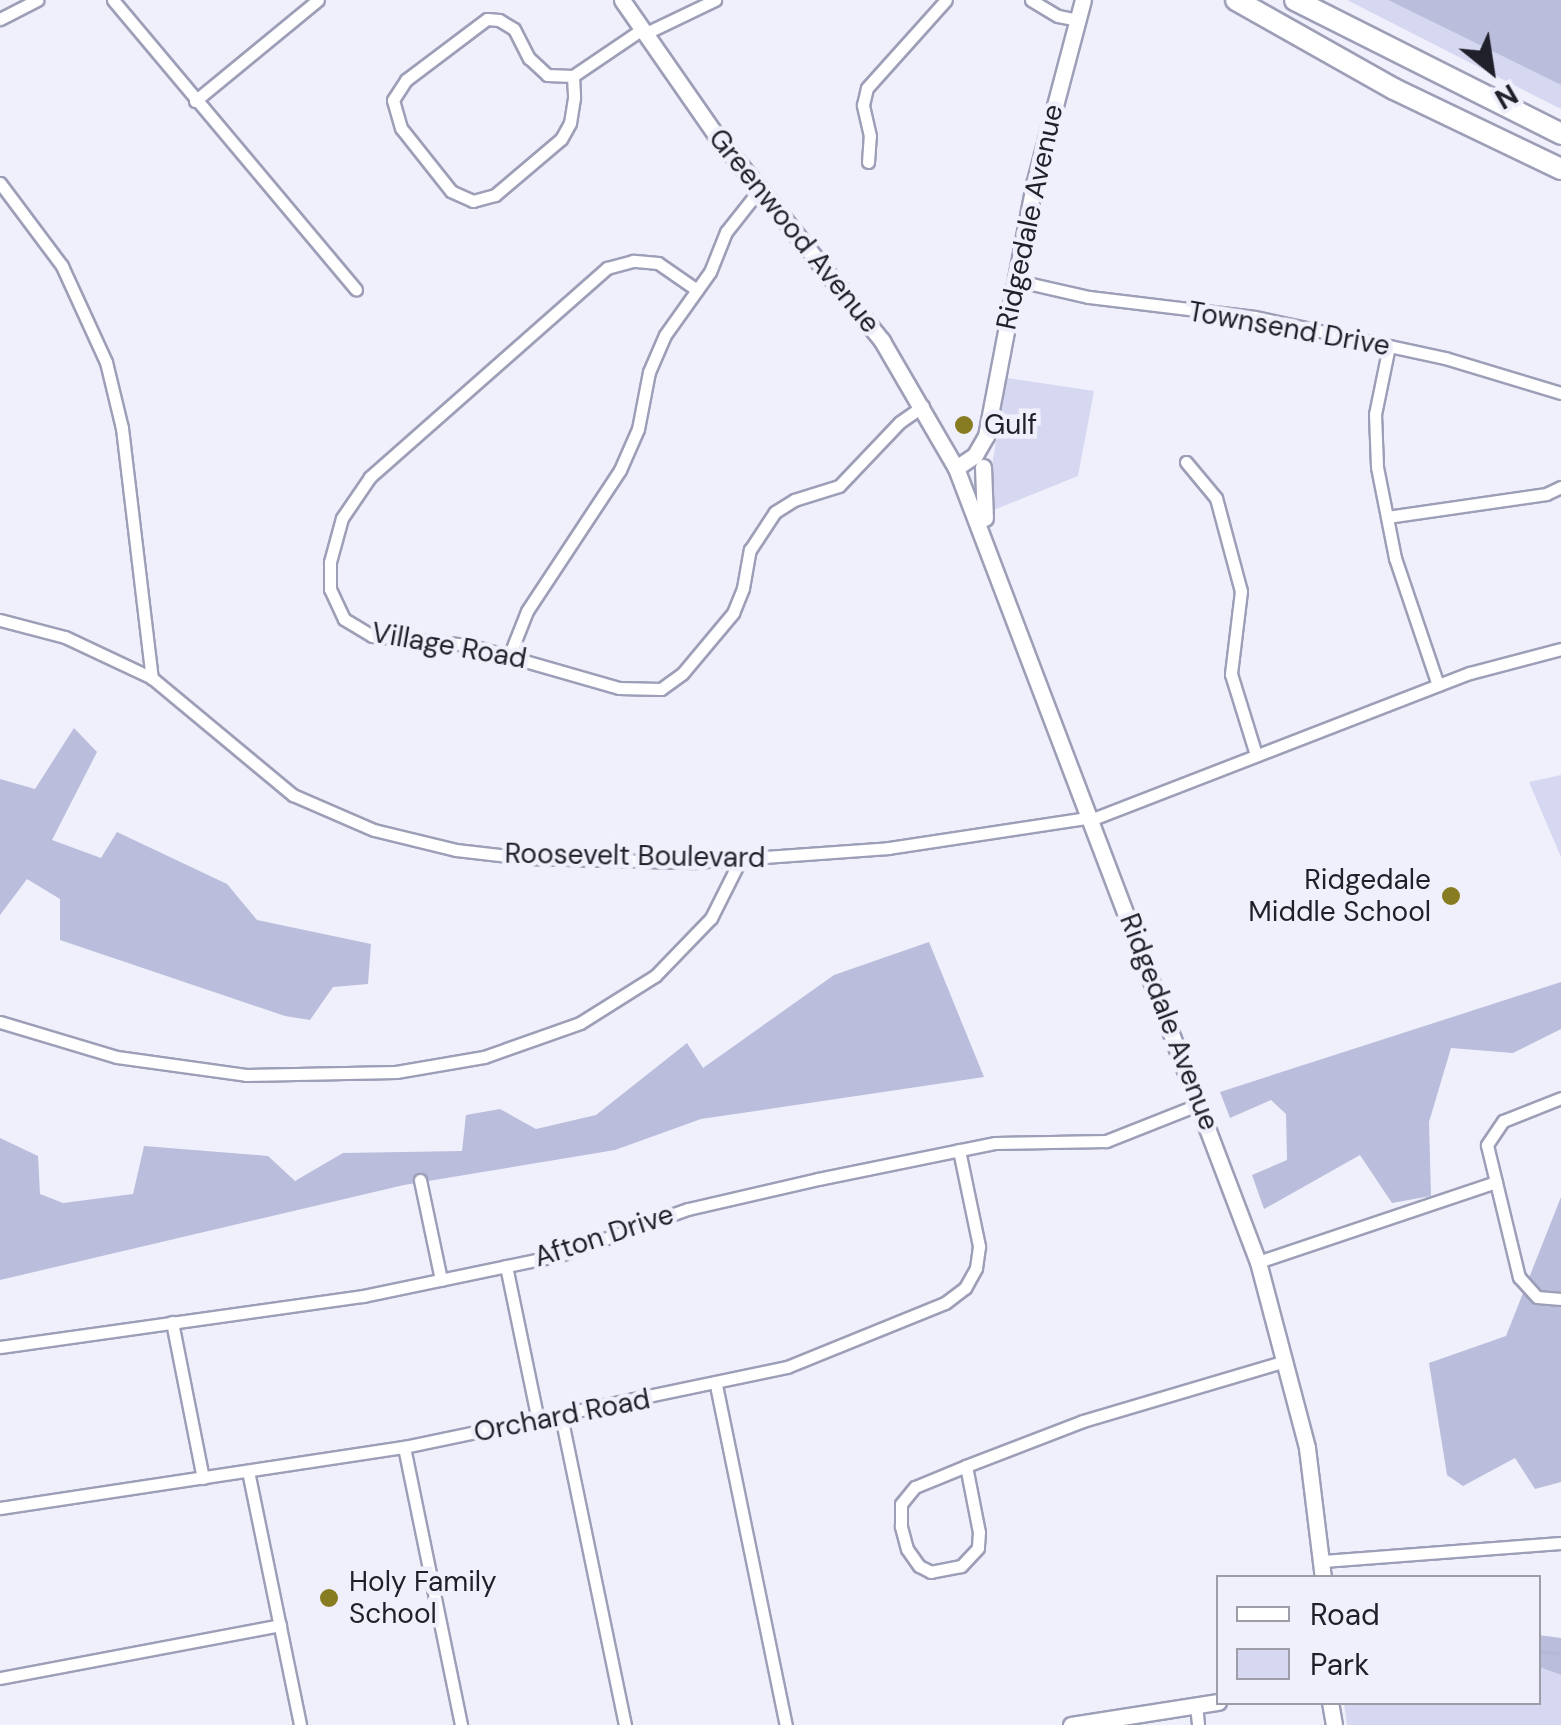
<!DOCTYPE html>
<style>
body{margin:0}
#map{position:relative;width:1561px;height:1725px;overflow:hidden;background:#eff0fb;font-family:"DM Sans",sans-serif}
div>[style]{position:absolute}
.green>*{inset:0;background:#d6d8f1}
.forest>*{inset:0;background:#babddc}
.stream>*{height:2.5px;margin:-1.25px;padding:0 1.25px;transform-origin:1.25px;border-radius:1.25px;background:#b5b8d7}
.roads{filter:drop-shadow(2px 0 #9c9fb7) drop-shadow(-2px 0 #9c9fb7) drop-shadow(0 2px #9c9fb7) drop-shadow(0 -2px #9c9fb7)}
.street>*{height:11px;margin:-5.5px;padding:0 5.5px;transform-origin:5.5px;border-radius:5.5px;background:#fff}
.secondary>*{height:15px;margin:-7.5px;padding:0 7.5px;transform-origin:7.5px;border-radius:7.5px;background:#fff}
.highway>*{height:20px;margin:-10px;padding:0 10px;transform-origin:10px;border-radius:10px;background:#fff}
.dots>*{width:28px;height:28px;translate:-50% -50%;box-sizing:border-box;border:5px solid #eff0fb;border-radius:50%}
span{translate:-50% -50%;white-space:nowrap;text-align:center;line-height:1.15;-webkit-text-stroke:9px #eff0fb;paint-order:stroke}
.street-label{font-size:28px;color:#1f2029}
.poi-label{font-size:28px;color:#1f2029}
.left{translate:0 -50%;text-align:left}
.right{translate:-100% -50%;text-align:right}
.legend{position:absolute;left:1216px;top:1575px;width:325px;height:130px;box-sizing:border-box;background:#eff0fb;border:2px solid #9c9da7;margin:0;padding:12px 18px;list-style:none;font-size:30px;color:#1f2029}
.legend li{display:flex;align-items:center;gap:20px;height:50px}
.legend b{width:50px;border:2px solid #9c9da7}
.north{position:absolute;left:1441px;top:20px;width:100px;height:100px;-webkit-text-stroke:8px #eff0fb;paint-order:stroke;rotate:150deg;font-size:28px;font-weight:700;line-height:40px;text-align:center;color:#1f2029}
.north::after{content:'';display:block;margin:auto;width:35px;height:45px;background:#1f2029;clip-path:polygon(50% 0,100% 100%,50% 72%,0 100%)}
</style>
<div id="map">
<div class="green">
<i style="clip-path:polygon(1347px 0,1388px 0,1561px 85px,1561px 109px)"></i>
<i style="clip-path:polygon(1007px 378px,1094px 391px,1078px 476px,991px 511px,986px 500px)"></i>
<i style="clip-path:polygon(1561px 775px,1561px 857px,1529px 782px)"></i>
<i style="clip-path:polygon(1539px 1667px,1561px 1675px,1561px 1725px,1347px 1725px,1344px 1703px,1538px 1702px)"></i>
</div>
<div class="forest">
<i style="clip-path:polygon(1388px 0,1561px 0,1561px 85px)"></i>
<i style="clip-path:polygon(74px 728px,97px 752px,52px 840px,101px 858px,117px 832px,227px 884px,257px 920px,371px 944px,368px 984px,333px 987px,310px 1020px,285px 1016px,60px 940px,60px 899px,27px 879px,0 915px,0 779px,35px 789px)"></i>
<i style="clip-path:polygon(929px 942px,984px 1077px,701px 1119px,615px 1150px,404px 1185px,0 1280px,0 1138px,38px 1156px,40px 1194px,63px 1203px,133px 1194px,144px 1146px,268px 1156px,295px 1181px,343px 1153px,462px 1151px,466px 1115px,500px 1109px,536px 1129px,596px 1115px,687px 1043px,703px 1068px,834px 975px)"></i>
<i style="clip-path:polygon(1561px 982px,1561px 1029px,1513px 1053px,1451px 1048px,1429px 1122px,1431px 1196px,1392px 1203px,1360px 1155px,1264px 1209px,1252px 1175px,1287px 1160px,1286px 1114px,1271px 1100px,1230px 1118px,1220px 1092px)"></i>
<i style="clip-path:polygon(1561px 1197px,1561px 1482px,1535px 1489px,1515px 1458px,1463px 1486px,1447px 1475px,1429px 1363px,1506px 1336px)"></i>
<i style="clip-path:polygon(1538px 1635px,1561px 1638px,1561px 1675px,1539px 1667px)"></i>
</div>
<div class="stream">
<i style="left:1538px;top:1651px;width:23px;rotate:7deg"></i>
</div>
<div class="roads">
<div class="street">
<i style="left:113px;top:0;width:378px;rotate:50deg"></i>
<i style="left:1031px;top:0;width:31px;rotate:31deg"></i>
<i style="left:1058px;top:16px;width:20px;rotate:11deg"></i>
<i style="left:0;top:19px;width:42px;rotate:-27.2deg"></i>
<i style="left:487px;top:19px;width:12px;rotate:5deg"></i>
<i style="left:499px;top:20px;width:17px;rotate:31deg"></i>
<i style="left:514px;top:29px;width:33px;rotate:63deg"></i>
<i style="left:529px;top:58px;width:25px;rotate:43deg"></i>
<i style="left:547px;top:75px;width:26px;rotate:2deg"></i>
<i style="left:573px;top:76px;width:22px;rotate:87deg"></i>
<i style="left:574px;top:98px;width:25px;rotate:99deg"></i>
<i style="left:570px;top:123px;width:18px;rotate:119deg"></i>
<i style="left:561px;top:139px;width:87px;rotate:139.7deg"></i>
<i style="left:495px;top:195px;width:23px;rotate:165deg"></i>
<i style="left:473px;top:201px;width:24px;rotate:-156deg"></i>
<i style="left:451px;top:191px;width:80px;rotate:-128.4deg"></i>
<i style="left:401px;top:128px;width:29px;rotate:-106deg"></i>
<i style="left:393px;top:100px;width:24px;rotate:-57deg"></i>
<i style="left:406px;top:80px;width:101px;rotate:-37deg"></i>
<i style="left:644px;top:34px;width:79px;rotate:-25.6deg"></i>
<i style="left:573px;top:76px;width:82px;rotate:-34.1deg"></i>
<i style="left:195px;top:101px;width:159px;rotate:-39.4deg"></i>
<i style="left:868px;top:162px;width:26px;rotate:-86deg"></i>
<i style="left:870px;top:136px;width:32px;rotate:-103deg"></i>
<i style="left:863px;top:105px;width:17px;rotate:-77deg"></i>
<i style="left:867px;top:88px;width:118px;rotate:-48.1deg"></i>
<i style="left:0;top:183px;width:104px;rotate:53.2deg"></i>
<i style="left:62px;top:266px;width:106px;rotate:65.4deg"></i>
<i style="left:106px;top:362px;width:68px;rotate:76.4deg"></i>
<i style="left:122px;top:428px;width:252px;rotate:83.2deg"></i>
<i style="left:1014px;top:280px;width:77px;rotate:12.8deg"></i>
<i style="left:1089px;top:297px;width:167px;rotate:6.9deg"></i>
<i style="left:1255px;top:317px;width:194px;rotate:12.2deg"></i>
<i style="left:1445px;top:358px;width:121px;rotate:16.8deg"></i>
<i style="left:697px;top:290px;width:47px;rotate:-145.3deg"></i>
<i style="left:658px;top:263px;width:25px;rotate:-175deg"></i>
<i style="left:633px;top:261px;width:27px;rotate:165deg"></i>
<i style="left:607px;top:268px;width:316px;rotate:138.6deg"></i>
<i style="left:370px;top:477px;width:50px;rotate:124.3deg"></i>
<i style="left:342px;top:518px;width:46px;rotate:105.3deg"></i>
<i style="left:330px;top:562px;width:27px;rotate:90deg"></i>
<i style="left:330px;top:589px;width:33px;rotate:65deg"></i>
<i style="left:344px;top:619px;width:33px;rotate:31deg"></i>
<i style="left:372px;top:636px;width:97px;rotate:5.3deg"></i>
<i style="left:469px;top:645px;width:156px;rotate:16deg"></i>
<i style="left:619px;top:688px;width:42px;rotate:1.4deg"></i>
<i style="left:661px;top:689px;width:26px;rotate:-36deg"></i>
<i style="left:682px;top:674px;width:80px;rotate:-50.1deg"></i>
<i style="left:733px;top:613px;width:27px;rotate:-68deg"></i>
<i style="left:743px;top:588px;width:39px;rotate:-80deg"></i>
<i style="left:750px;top:550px;width:45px;rotate:-56.7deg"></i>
<i style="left:775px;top:512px;width:22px;rotate:-32deg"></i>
<i style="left:794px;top:500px;width:47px;rotate:-17.3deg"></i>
<i style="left:839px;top:486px;width:88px;rotate:-46.4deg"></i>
<i style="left:900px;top:422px;width:28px;rotate:-35deg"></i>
<i style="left:1389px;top:346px;width:69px;rotate:101.6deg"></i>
<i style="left:1375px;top:414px;width:53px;rotate:87.8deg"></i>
<i style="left:1377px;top:467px;width:93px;rotate:78.8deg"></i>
<i style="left:1395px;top:558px;width:134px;rotate:71.3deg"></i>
<i style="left:1186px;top:462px;width:47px;rotate:50.2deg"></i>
<i style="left:1216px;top:498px;width:96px;rotate:75deg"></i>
<i style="left:1241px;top:591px;width:84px;rotate:96.9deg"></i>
<i style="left:1231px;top:674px;width:85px;rotate:72.8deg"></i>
<i style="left:1387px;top:517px;width:161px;rotate:-8.2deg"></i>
<i style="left:1546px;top:494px;width:17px;rotate:-25deg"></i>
<i style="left:0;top:620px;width:67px;rotate:14.7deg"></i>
<i style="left:65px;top:637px;width:96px;rotate:25.2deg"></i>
<i style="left:152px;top:678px;width:183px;rotate:39.7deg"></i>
<i style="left:293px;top:795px;width:88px;rotate:23.4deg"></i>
<i style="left:374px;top:830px;width:84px;rotate:13.7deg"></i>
<i style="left:456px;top:850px;width:70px;rotate:6.5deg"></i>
<i style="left:526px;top:858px;width:169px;rotate:1.4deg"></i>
<i style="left:695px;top:862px;width:194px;rotate:-4.1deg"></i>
<i style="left:888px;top:848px;width:206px;rotate:-8.6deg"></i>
<i style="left:510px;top:654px;width:46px;rotate:-68.4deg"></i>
<i style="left:527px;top:611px;width:169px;rotate:-56.6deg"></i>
<i style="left:620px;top:470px;width:45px;rotate:-66.3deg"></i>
<i style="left:638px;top:429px;width:58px;rotate:-79.1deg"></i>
<i style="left:649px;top:372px;width:40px;rotate:-66.6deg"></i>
<i style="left:665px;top:335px;width:77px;rotate:-54.5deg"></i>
<i style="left:710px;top:272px;width:43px;rotate:-68.2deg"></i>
<i style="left:726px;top:232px;width:55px;rotate:-51.7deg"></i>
<i style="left:1093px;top:819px;width:404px;rotate:-21.2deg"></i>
<i style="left:1470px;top:673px;width:94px;rotate:-14.8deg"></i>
<i style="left:0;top:1022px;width:122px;rotate:16.7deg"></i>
<i style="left:117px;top:1057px;width:130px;rotate:7.9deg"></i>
<i style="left:246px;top:1075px;width:150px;rotate:-1.1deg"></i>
<i style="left:396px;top:1072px;width:89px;rotate:-9.7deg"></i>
<i style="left:484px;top:1057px;width:102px;rotate:-19.5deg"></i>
<i style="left:580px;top:1023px;width:89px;rotate:-32.1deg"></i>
<i style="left:655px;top:976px;width:81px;rotate:-46deg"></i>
<i style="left:711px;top:918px;width:65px;rotate:-63.4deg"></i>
<i style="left:1561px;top:1098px;width:62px;rotate:158.4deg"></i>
<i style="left:1503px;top:1121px;width:29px;rotate:124deg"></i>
<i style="left:1487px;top:1145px;width:136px;rotate:76.4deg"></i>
<i style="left:1519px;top:1277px;width:27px;rotate:48deg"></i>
<i style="left:1537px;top:1297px;width:24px;rotate:5deg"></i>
<i style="left:420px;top:1180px;width:102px;rotate:78.1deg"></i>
<i style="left:1258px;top:1262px;width:251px;rotate:-18.6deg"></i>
<i style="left:506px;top:1266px;width:158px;rotate:78.3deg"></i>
<i style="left:172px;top:1322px;width:159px;rotate:78.8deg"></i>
<i style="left:0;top:1347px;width:367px;rotate:-8deg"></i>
<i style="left:363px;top:1296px;width:201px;rotate:-11.8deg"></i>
<i style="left:560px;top:1255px;width:136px;rotate:-19.8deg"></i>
<i style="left:688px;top:1209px;width:133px;rotate:-13deg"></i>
<i style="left:818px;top:1179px;width:181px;rotate:-11.5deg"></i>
<i style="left:995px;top:1143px;width:111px;rotate:-1deg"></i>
<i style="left:1106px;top:1141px;width:101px;rotate:-21.5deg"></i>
<i style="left:716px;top:1385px;width:347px;rotate:78.4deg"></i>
<i style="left:561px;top:1416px;width:316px;rotate:78.3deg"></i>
<i style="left:404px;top:1447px;width:284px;rotate:78.4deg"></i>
<i style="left:966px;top:1466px;width:125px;rotate:-21deg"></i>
<i style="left:1083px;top:1421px;width:211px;rotate:-16.5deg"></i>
<i style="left:966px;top:1466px;width:67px;rotate:78.9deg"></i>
<i style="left:979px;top:1532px;width:16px;rotate:94deg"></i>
<i style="left:978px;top:1548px;width:25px;rotate:133deg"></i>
<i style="left:961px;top:1566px;width:31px;rotate:169deg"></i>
<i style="left:931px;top:1572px;width:13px;rotate:-153deg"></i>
<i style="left:919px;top:1566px;width:21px;rotate:-125deg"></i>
<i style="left:907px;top:1549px;width:24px;rotate:-105deg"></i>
<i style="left:901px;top:1526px;width:22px;rotate:-90deg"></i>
<i style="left:901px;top:1504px;width:22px;rotate:-51deg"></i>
<i style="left:915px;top:1487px;width:55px;rotate:-22.4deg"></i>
<i style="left:248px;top:1471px;width:259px;rotate:78.4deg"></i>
<i style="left:0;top:1508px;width:409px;rotate:-8.6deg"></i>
<i style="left:404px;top:1447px;width:391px;rotate:-11.8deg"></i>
<i style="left:787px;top:1367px;width:170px;rotate:-22.1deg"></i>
<i style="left:945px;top:1303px;width:25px;rotate:-37deg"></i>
<i style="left:965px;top:1288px;width:23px;rotate:-61deg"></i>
<i style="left:976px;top:1268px;width:22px;rotate:-82deg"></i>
<i style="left:979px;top:1246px;width:98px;rotate:-101.8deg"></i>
<i style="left:1322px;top:1561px;width:240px;rotate:-4.3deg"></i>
<i style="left:0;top:1678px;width:285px;rotate:-10.7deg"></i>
<i style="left:1196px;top:1705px;width:20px;rotate:84deg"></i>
</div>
<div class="secondary">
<i style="left:622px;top:0;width:165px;rotate:55.2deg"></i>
<i style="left:716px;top:135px;width:265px;rotate:51.1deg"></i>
<i style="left:882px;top:341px;width:147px;rotate:59.8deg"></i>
<i style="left:956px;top:468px;width:849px;rotate:69.18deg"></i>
<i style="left:1258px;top:1262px;width:192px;rotate:75.2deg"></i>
<i style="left:1307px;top:1448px;width:131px;rotate:83deg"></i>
<i style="left:983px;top:467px;width:51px;rotate:87.8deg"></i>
<i style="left:956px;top:468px;width:23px;rotate:-34deg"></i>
<i style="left:975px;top:455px;width:22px;rotate:-60deg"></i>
<i style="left:986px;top:436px;width:256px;rotate:-79.2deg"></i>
<i style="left:1034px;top:185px;width:191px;rotate:-75.2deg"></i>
<i style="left:1330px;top:1702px;width:23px;rotate:80deg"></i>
<i style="left:1071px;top:1725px;width:149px;rotate:-8.9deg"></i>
</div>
<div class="highway">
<i style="left:1236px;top:0;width:181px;rotate:29.4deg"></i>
<i style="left:1394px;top:89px;width:185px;rotate:25.6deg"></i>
<i style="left:1295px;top:0;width:298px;rotate:26.7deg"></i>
</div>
</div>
<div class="dots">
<i style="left:964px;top:425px;background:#887c22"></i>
<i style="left:1451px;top:896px;background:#887c22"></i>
<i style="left:329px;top:1598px;background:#887c22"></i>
</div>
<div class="street-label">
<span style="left:1030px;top:217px;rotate:-78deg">Ridgedale Avenue</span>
<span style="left:794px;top:231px;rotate:51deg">Greenwood Avenue</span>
<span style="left:1289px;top:329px;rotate:10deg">Townsend Drive</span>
<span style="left:449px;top:646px;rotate:10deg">Village Road</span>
<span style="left:635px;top:856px;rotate:1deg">Roosevelt Boulevard</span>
<span style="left:1169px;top:1022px;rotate:69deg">Ridgedale Avenue</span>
<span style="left:604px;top:1236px;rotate:-18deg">Afton Drive</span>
<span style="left:562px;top:1416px;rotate:-11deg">Orchard Road</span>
</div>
<div class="poi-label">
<span class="left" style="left:984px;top:425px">Gulf</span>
<span class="right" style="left:1431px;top:896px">Ridgedale<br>Middle School</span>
<span class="left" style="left:349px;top:1598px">Holy Family<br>School</span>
</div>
<ul class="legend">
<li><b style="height:12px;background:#fff"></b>Road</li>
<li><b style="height:28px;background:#d6d8f1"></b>Park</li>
</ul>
<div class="north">N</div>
</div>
